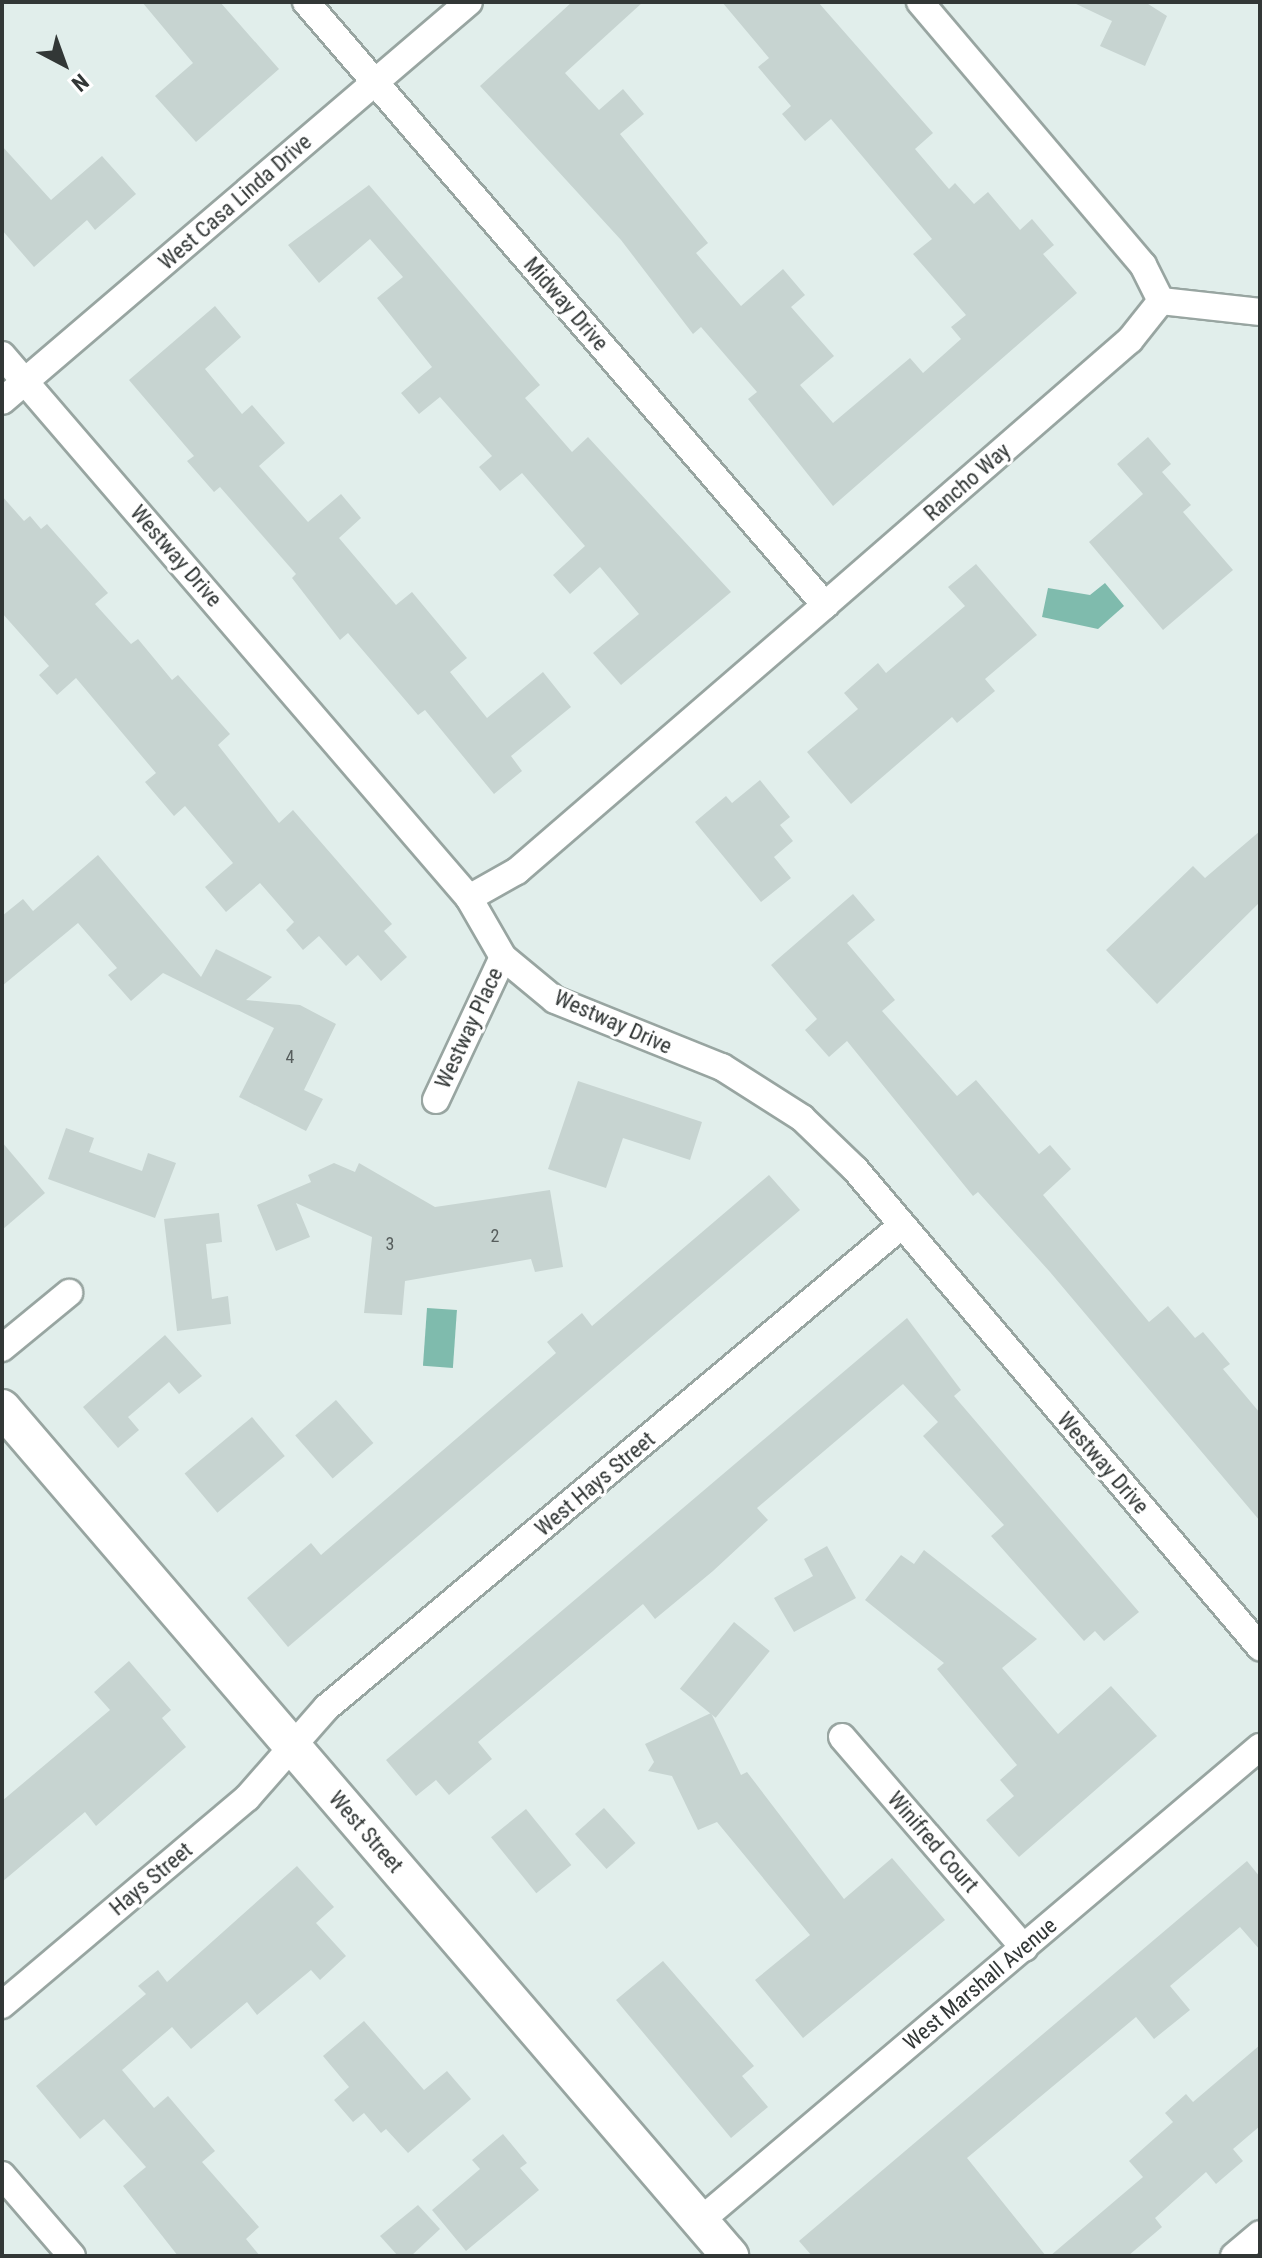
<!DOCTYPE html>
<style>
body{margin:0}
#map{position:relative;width:1262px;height:2258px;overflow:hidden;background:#e1eeeb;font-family:"Roboto Condensed",sans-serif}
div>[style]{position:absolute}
.water>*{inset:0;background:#7fbbad;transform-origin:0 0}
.building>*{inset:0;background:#c7d4d1;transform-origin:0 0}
.roads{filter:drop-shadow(2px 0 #98a5a1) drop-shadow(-2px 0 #98a5a1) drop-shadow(0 2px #98a5a1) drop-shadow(0 -2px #98a5a1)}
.minor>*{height:26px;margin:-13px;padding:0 13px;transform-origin:13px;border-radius:13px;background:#fff}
.secondary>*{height:36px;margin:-18px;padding:0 18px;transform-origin:18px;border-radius:18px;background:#fff}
span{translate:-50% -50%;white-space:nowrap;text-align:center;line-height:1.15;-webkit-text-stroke:6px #fff;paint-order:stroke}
.number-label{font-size:18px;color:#575e5d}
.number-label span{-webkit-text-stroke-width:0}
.street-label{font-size:22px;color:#323736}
.frame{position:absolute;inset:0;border:4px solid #323736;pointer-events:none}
.north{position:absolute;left:24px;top:24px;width:80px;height:80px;-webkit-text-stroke:6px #fff;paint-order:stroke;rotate:139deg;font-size:22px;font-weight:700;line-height:32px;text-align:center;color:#323736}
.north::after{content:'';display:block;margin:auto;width:28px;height:36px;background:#323736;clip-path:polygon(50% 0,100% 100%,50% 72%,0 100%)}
</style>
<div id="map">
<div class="water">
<i style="clip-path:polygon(1105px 583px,1124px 606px,1098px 629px,1042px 617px,1048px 588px,1090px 595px)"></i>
<i style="left:427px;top:1308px;width:30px;height:58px;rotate:4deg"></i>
</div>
<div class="building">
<i style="clip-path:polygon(142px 2px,220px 2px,279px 69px,196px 142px,155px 96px,193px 63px)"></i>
<i style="clip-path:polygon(572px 2px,643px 2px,565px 73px,599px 110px,623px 89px,644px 114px,620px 134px,708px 243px,696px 253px,741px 306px,783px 269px,805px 295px,791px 307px,834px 356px,800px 385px,833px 423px,910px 358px,923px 373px,961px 339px,951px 327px,966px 315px,913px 254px,932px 239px,831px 119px,805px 141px,782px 114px,791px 106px,758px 67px,769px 58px,722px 2px,818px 2px,933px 133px,915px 149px,949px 189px,955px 183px,974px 204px,988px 192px,1020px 230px,1032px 219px,1054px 245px,1043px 254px,1077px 293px,833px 506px,748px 399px,757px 392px,701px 327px,693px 334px,621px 240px,480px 86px)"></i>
<i style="clip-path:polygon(1072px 2px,1145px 2px,1167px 16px,1145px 66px,1100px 46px,1112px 21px)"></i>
<i style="clip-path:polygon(2px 146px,51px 200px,102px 156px,136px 194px,95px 230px,87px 220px,34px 267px,2px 230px)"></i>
<i style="clip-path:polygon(369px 185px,540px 385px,525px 398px,572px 452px,588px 437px,731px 592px,621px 685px,593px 653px,639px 614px,600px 567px,570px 594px,553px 575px,585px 546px,522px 473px,500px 491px,479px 467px,492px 456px,440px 397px,419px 414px,401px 393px,432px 367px,377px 298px,403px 277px,370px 239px,319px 283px,288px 245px)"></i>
<i style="clip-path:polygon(215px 306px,241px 337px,205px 369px,242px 414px,252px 405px,285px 443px,259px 466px,308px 522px,341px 494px,361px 518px,339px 538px,396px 605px,412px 592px,467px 658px,450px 672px,487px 718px,543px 672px,571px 707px,511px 756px,522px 771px,494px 794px,425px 710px,418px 715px,348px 633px,340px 640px,292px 578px,296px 574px,220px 487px,214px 492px,187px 461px,194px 456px,129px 380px)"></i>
<i style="clip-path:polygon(1148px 437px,1171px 464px,1162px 472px,1191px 505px,1183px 512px,1233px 570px,1163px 630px,1089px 542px,1143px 494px,1117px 464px)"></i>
<i style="clip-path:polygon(2px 496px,24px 521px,30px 516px,41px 529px,47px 524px,108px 593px,95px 604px,131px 644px,138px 639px,172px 680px,178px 675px,230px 734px,218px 745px,279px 823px,293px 810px,392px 924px,384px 931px,407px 957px,381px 981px,358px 955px,346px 966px,319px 936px,303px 950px,286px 930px,294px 922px,260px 883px,226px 912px,205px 887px,233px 863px,185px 806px,174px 816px,145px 782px,156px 773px,76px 678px,57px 695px,39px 675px,49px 666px,2px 613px)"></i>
<i style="clip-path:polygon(976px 564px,1037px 635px,985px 679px,995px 691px,957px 723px,952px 717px,851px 804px,807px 752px,858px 709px,844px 693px,878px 663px,886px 673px,965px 606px,948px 587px)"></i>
<i style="clip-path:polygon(760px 780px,790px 817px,780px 825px,793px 841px,774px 857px,791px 878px,761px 902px,695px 822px,726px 796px,732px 803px)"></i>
<i style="clip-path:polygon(1260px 831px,1260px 902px,1157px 1004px,1106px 950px,1193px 866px,1205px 878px)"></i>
<i style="clip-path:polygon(98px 855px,201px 977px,216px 949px,272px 977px,246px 1000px,300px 1005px,336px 1024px,304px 1090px,323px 1099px,306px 1131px,239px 1097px,274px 1028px,163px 973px,131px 1001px,108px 975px,117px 968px,78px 923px,2px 986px,2px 916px,23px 899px,33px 911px)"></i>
<i style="clip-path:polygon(853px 894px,875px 920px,847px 943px,895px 1000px,882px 1011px,957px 1096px,976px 1080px,1039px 1154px,1050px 1145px,1071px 1169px,1043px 1195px,1149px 1322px,1168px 1306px,1195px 1338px,1203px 1332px,1230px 1364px,1223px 1369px,1260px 1413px,1260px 1521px,1050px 1272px,978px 1192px,973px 1196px,847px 1041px,829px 1057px,805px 1030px,817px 1019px,771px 965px)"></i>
<i style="clip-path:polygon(578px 1081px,702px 1122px,690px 1160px,623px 1138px,606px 1188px,548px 1169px)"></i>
<i style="clip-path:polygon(66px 1128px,94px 1138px,89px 1152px,142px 1171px,148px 1153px,176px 1163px,155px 1218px,48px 1179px)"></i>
<i style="clip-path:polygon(2px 1142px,45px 1193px,2px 1230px)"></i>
<i style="clip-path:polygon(334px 1163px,355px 1172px,359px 1163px,435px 1207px,550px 1190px,563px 1267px,535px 1272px,531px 1259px,405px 1281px,402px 1315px,364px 1313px,372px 1237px,296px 1203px,310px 1237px,276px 1251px,257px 1205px,311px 1182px,308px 1175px)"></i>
<i style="clip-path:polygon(769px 1175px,800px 1210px,288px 1647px,247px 1598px,311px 1543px,321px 1555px,556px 1353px,547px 1342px,582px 1313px,592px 1326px)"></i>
<i style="clip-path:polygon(219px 1213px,222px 1242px,206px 1244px,212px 1299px,228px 1296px,231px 1324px,177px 1331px,164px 1219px)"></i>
<i style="clip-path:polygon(907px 1318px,961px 1390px,954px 1396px,1139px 1612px,1104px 1641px,1095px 1631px,1084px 1641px,991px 1536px,1004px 1525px,923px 1436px,938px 1422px,903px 1384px,757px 1508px,768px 1520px,713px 1571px,655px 1619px,643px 1604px,478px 1742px,492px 1759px,449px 1795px,436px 1780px,416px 1796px,386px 1760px)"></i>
<i style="clip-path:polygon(165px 1335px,202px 1376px,179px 1394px,169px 1382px,148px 1400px,128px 1417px,139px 1430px,118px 1448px,83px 1407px)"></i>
<i style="left:336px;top:1400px;width:57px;height:54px;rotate:49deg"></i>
<i style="left:252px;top:1417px;width:51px;height:88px;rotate:50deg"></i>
<i style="clip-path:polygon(827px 1546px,856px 1598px,794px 1632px,774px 1598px,813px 1576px,804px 1559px)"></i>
<i style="clip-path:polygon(924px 1550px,1037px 1639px,1002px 1668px,1058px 1734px,1111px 1686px,1157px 1736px,1019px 1857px,986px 1820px,1014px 1796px,1000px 1780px,1017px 1765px,937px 1669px,944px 1663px,865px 1600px,901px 1555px,914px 1564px)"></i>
<i style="left:734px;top:1622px;width:46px;height:86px;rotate:39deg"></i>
<i style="clip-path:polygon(129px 1661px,171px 1710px,162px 1718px,186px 1747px,96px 1826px,85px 1812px,2px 1882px,2px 1801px,110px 1710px,94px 1692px)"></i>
<i style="clip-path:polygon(711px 1713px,741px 1775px,747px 1772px,844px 1899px,892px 1858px,945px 1920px,803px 2038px,755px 1980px,810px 1935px,717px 1822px,698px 1830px,672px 1776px,648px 1771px,654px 1762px,645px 1744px)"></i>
<i style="left:604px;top:1808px;width:47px;height:39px;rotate:48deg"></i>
<i style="left:526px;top:1809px;width:72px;height:45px;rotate:51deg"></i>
<i style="clip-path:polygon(1247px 1861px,1260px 1877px,1260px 1950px,1240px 1927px,1170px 1986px,1190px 2010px,1154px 2039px,1136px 2017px,967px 2158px,1046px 2256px,812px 2256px,799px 2241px)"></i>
<i style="clip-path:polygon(297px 1866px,334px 1907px,316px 1923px,346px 1956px,320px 1980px,311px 1970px,257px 2015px,247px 2002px,191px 2049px,172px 2027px,122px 2070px,154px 2108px,168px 2096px,215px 2151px,202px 2162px,259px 2227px,246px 2239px,260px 2256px,178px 2256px,123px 2186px,146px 2167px,104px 2119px,80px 2139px,36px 2086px,146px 1994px,138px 1986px,158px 1970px,167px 1982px)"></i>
<i style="clip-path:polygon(663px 1961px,754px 2066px,742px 2076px,768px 2107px,731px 2138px,616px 2000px)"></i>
<i style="clip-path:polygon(364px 2021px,424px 2090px,447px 2071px,471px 2099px,408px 2153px,386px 2129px,381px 2133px,364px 2113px,353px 2122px,334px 2100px,349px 2087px,323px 2056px)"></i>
<i style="clip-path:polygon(1260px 2045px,1260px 2126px,1233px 2149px,1243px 2161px,1216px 2184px,1206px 2172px,1155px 2218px,1162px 2227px,1128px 2256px,1050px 2256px,1143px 2177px,1129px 2161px,1173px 2122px,1165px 2113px,1186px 2094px,1193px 2102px)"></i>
<i style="clip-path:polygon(503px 2134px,527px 2163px,520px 2168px,539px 2190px,466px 2251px,432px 2210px,480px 2169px,472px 2160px)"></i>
<i style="clip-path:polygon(418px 2205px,440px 2229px,411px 2256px,398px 2256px,380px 2236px)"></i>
</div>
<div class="roads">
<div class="minor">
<i style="left:306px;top:2px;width:796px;rotate:49.28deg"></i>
<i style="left:920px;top:2px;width:345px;rotate:49.7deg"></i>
<i style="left:1143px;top:265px;width:40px;rotate:63.4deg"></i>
<i style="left:1161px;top:301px;width:100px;rotate:6.3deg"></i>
<i style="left:2px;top:355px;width:716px;rotate:49.3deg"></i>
<i style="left:469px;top:898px;width:68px;rotate:60deg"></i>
<i style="left:503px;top:957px;width:67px;rotate:39.6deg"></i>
<i style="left:555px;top:1000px;width:180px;rotate:21.9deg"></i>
<i style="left:722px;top:1067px;width:95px;rotate:32.5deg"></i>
<i style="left:802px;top:1118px;width:74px;rotate:43.9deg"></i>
<i style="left:855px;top:1169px;width:627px;rotate:49.73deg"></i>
<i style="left:2px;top:401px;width:614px;rotate:-40.51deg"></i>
<i style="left:469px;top:898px;width:55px;rotate:-29.4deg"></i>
<i style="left:517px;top:871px;width:407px;rotate:-40.8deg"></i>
<i style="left:825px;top:605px;width:404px;rotate:-41deg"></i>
<i style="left:1130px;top:340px;width:50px;rotate:-51.5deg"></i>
<i style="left:436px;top:1100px;width:158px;rotate:-64.9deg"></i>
<i style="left:2px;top:1348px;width:87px;rotate:-39.4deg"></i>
<i style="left:842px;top:1737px;width:279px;rotate:49.2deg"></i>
<i style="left:2px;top:2005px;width:321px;rotate:-40.2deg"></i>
<i style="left:247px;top:1798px;width:120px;rotate:-48.7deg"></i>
<i style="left:326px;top:1708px;width:750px;rotate:-39.97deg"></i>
<i style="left:2px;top:2175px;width:107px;rotate:49.2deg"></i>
<i style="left:700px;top:2221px;width:734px;rotate:-40.25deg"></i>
<i style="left:1234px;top:2256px;width:34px;rotate:-40deg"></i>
</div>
<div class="secondary">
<i style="left:2px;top:1408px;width:1118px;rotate:49.35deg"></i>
</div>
</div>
<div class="number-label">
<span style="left:290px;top:1057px">4</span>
<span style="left:495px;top:1236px">2</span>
<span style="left:390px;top:1244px">3</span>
</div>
<div class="street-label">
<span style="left:235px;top:202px;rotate:-41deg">West Casa Linda Drive</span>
<span style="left:566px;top:304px;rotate:49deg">Midway Drive</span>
<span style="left:967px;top:482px;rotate:-41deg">Rancho Way</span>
<span style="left:176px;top:556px;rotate:49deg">Westway Drive</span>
<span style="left:613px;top:1022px;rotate:24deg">Westway Drive</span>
<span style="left:469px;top:1028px;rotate:-65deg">Westway Place</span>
<span style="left:1103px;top:1463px;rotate:49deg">Westway Drive</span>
<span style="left:595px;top:1484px;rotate:-40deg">West Hays Street</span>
<span style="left:366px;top:1832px;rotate:49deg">West Street</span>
<span style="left:933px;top:1842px;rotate:49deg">Winifred Court</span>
<span style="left:151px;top:1879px;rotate:-40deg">Hays Street</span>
<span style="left:980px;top:1984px;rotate:-40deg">West Marshall Avenue</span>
</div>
<div class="frame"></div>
<div class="north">N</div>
</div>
